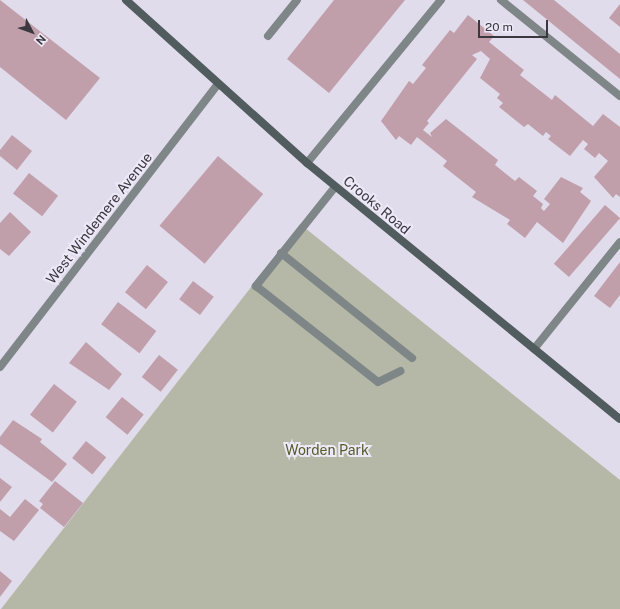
<!DOCTYPE html>
<style>
body{margin:0}
#map{position:relative;width:620px;height:609px;overflow:hidden;background:#e1dceb;font-family:"Public Sans",sans-serif}
div>[style]{position:absolute}
.green>*{inset:0;background:#b5b8a6}
.building>*{inset:0;background:#c09fab;transform-origin:0 0}
.lane>*{height:8px;margin:-4px;padding:0 4px;transform-origin:4px;border-radius:4px;background:#7f8688}
.street>*{height:8px;margin:-4px;padding:0 4px;transform-origin:4px;border-radius:4px;background:#7f8688}
.secondary>*{height:8px;margin:-4px;padding:0 4px;transform-origin:4px;border-radius:4px;background:#515c5f}
span{translate:-50% -50%;white-space:nowrap;text-align:center;line-height:1.15;-webkit-text-stroke:4px #eee9f8;paint-order:stroke}
.street-label{font-size:14px;color:#3a383e}
.park-label{font-size:14px;color:#555a29}
.north{position:absolute;left:12px;top:12px;width:40px;height:40px;-webkit-text-stroke:3px #eee9f8;paint-order:stroke;rotate:131deg;font-size:11px;font-weight:700;line-height:16px;text-align:center;color:#3a383e}
.north::after{content:'';display:block;margin:auto;width:14px;height:18px;background:#3a383e;clip-path:polygon(50% 0,100% 100%,50% 72%,0 100%)}
.scale{position:absolute;left:478px;top:20px;width:70px;height:18px;box-sizing:border-box;border:2px solid #3a383e;border-top:0;padding-left:5px;font-size:12px;line-height:14px;white-space:nowrap;color:#3a383e;-webkit-text-stroke:3px #eee9f8;paint-order:stroke}
</style>
<div id="map">
<div class="green">
<i style="clip-path:polygon(300px 224px,620px 480px,620px 609px,1px 609px)"></i>
</div>
<div class="building">
<i style="clip-path:polygon(0 0,100px 78px,66px 120px,0 67px)"></i>
<i style="clip-path:polygon(334px 0,405px 0,329px 93px,287px 59px)"></i>
<i style="clip-path:polygon(523px 0,554px 0,620px 54px,620px 79px)"></i>
<i style="clip-path:polygon(620px 4px,620px 27px,609px 18px)"></i>
<i style="clip-path:polygon(468px 15px,494px 36px,489px 42px,524px 70px,520px 75px,552px 100px,555px 95px,593px 126px,603px 114px,620px 127px,620px 197px,616px 194px,613px 198px,594px 177px,608px 161px,599px 153px,595px 158px,584px 149px,588px 144px,583px 140px,570px 156px,548px 139px,551px 136px,546px 132px,543px 136px,528px 124px,524px 127px,499px 107px,503px 103px,497px 98px,500px 94px,480px 78px,490px 59px,481px 51px,472px 55px,477px 59px,427px 121px,429px 123px,423px 130px,432px 137px,430px 133px,446px 119px,498px 160px,495px 165px,515px 181px,519px 177px,537px 191px,533px 196px,543px 204px,541px 208px,544px 211px,550px 204px,544px 199px,561px 177px,583px 188px,580px 192px,591px 201px,563px 243px,537px 222px,525px 238px,507px 224px,510px 220px,472px 197px,476px 192px,443px 166px,447px 161px,417px 137px,411px 145px,399px 136px,396px 140px,381px 121px,409px 81px,413px 84px,426px 68px,422px 65px,450px 30px,454px 33px)"></i>
<i style="clip-path:polygon(12px 135px,32px 151px,17px 170px,0 156px,0 150px)"></i>
<i style="left:218px;top:156px;width:59px;height:91px;rotate:40deg"></i>
<i style="left:29px;top:173px;width:37px;height:26px;rotate:38deg"></i>
<i style="left:605px;top:205px;width:20px;height:78px;rotate:41deg"></i>
<i style="clip-path:polygon(10px 212px,31px 232px,9px 256px,0 249px,0 223px)"></i>
<i style="clip-path:polygon(620px 262px,620px 295px,610px 308px,594px 296px)"></i>
<i style="left:147px;top:265px;width:27px;height:35px;rotate:39deg"></i>
<i style="left:193px;top:281px;width:26px;height:23px;rotate:37deg"></i>
<i style="left:118px;top:302px;width:48px;height:28px;rotate:37deg"></i>
<i style="clip-path:polygon(86px 342px,122px 374px,109px 390px,69px 363px)"></i>
<i style="left:159px;top:355px;width:24px;height:28px;rotate:38deg"></i>
<i style="left:54px;top:384px;width:29px;height:39px;rotate:38deg"></i>
<i style="left:122px;top:397px;width:28px;height:26px;rotate:39deg"></i>
<i style="clip-path:polygon(13px 420px,42px 439px,40px 442px,67px 464px,52px 482px,0 444px,0 437px)"></i>
<i style="left:86px;top:441px;width:26px;height:22px;rotate:39deg"></i>
<i style="clip-path:polygon(0 478px,12px 487px,0 502px)"></i>
<i style="clip-path:polygon(55px 481px,83px 503px,64px 527px,40px 508px,43px 504px,39px 501px)"></i>
<i style="clip-path:polygon(25px 499px,39px 510px,14px 541px,0 531px,0 509px,10px 517px)"></i>
<i style="clip-path:polygon(0 571px,12px 581px,0 597px)"></i>
</div>
<div class="lane">
<i style="left:501px;top:0;width:153px;rotate:38.9deg"></i>
<i style="left:307px;top:163px;width:211px;rotate:-50.6deg"></i>
<i style="left:335px;top:187px;width:127px;rotate:128.6deg"></i>
<i style="left:256px;top:286px;width:155px;rotate:38.2deg"></i>
<i style="left:378px;top:382px;width:25px;rotate:-26deg"></i>
<i style="left:281px;top:253px;width:168px;rotate:38.7deg"></i>
<i style="left:534px;top:349px;width:137px;rotate:-51.2deg"></i>
</div>
<div class="street">
<i style="left:268px;top:36px;width:46px;rotate:-51.1deg"></i>
<i style="left:0;top:367px;width:356px;rotate:-52.4deg"></i>
</div>
<div class="secondary">
<i style="left:126px;top:0;width:244px;rotate:42deg"></i>
<i style="left:307px;top:163px;width:404px;rotate:39.3deg"></i>
</div>
<div class="street-label">
<span style="left:377px;top:205px;rotate:40deg">Crooks Road</span>
<span style="left:99px;top:218px;rotate:-52deg">West Windemere Avenue</span>
</div>
<div class="park-label">
<span style="left:327px;top:450px">Worden Park</span>
</div>
<div class="north">N</div>
<div class="scale">20 m</div>
</div>
